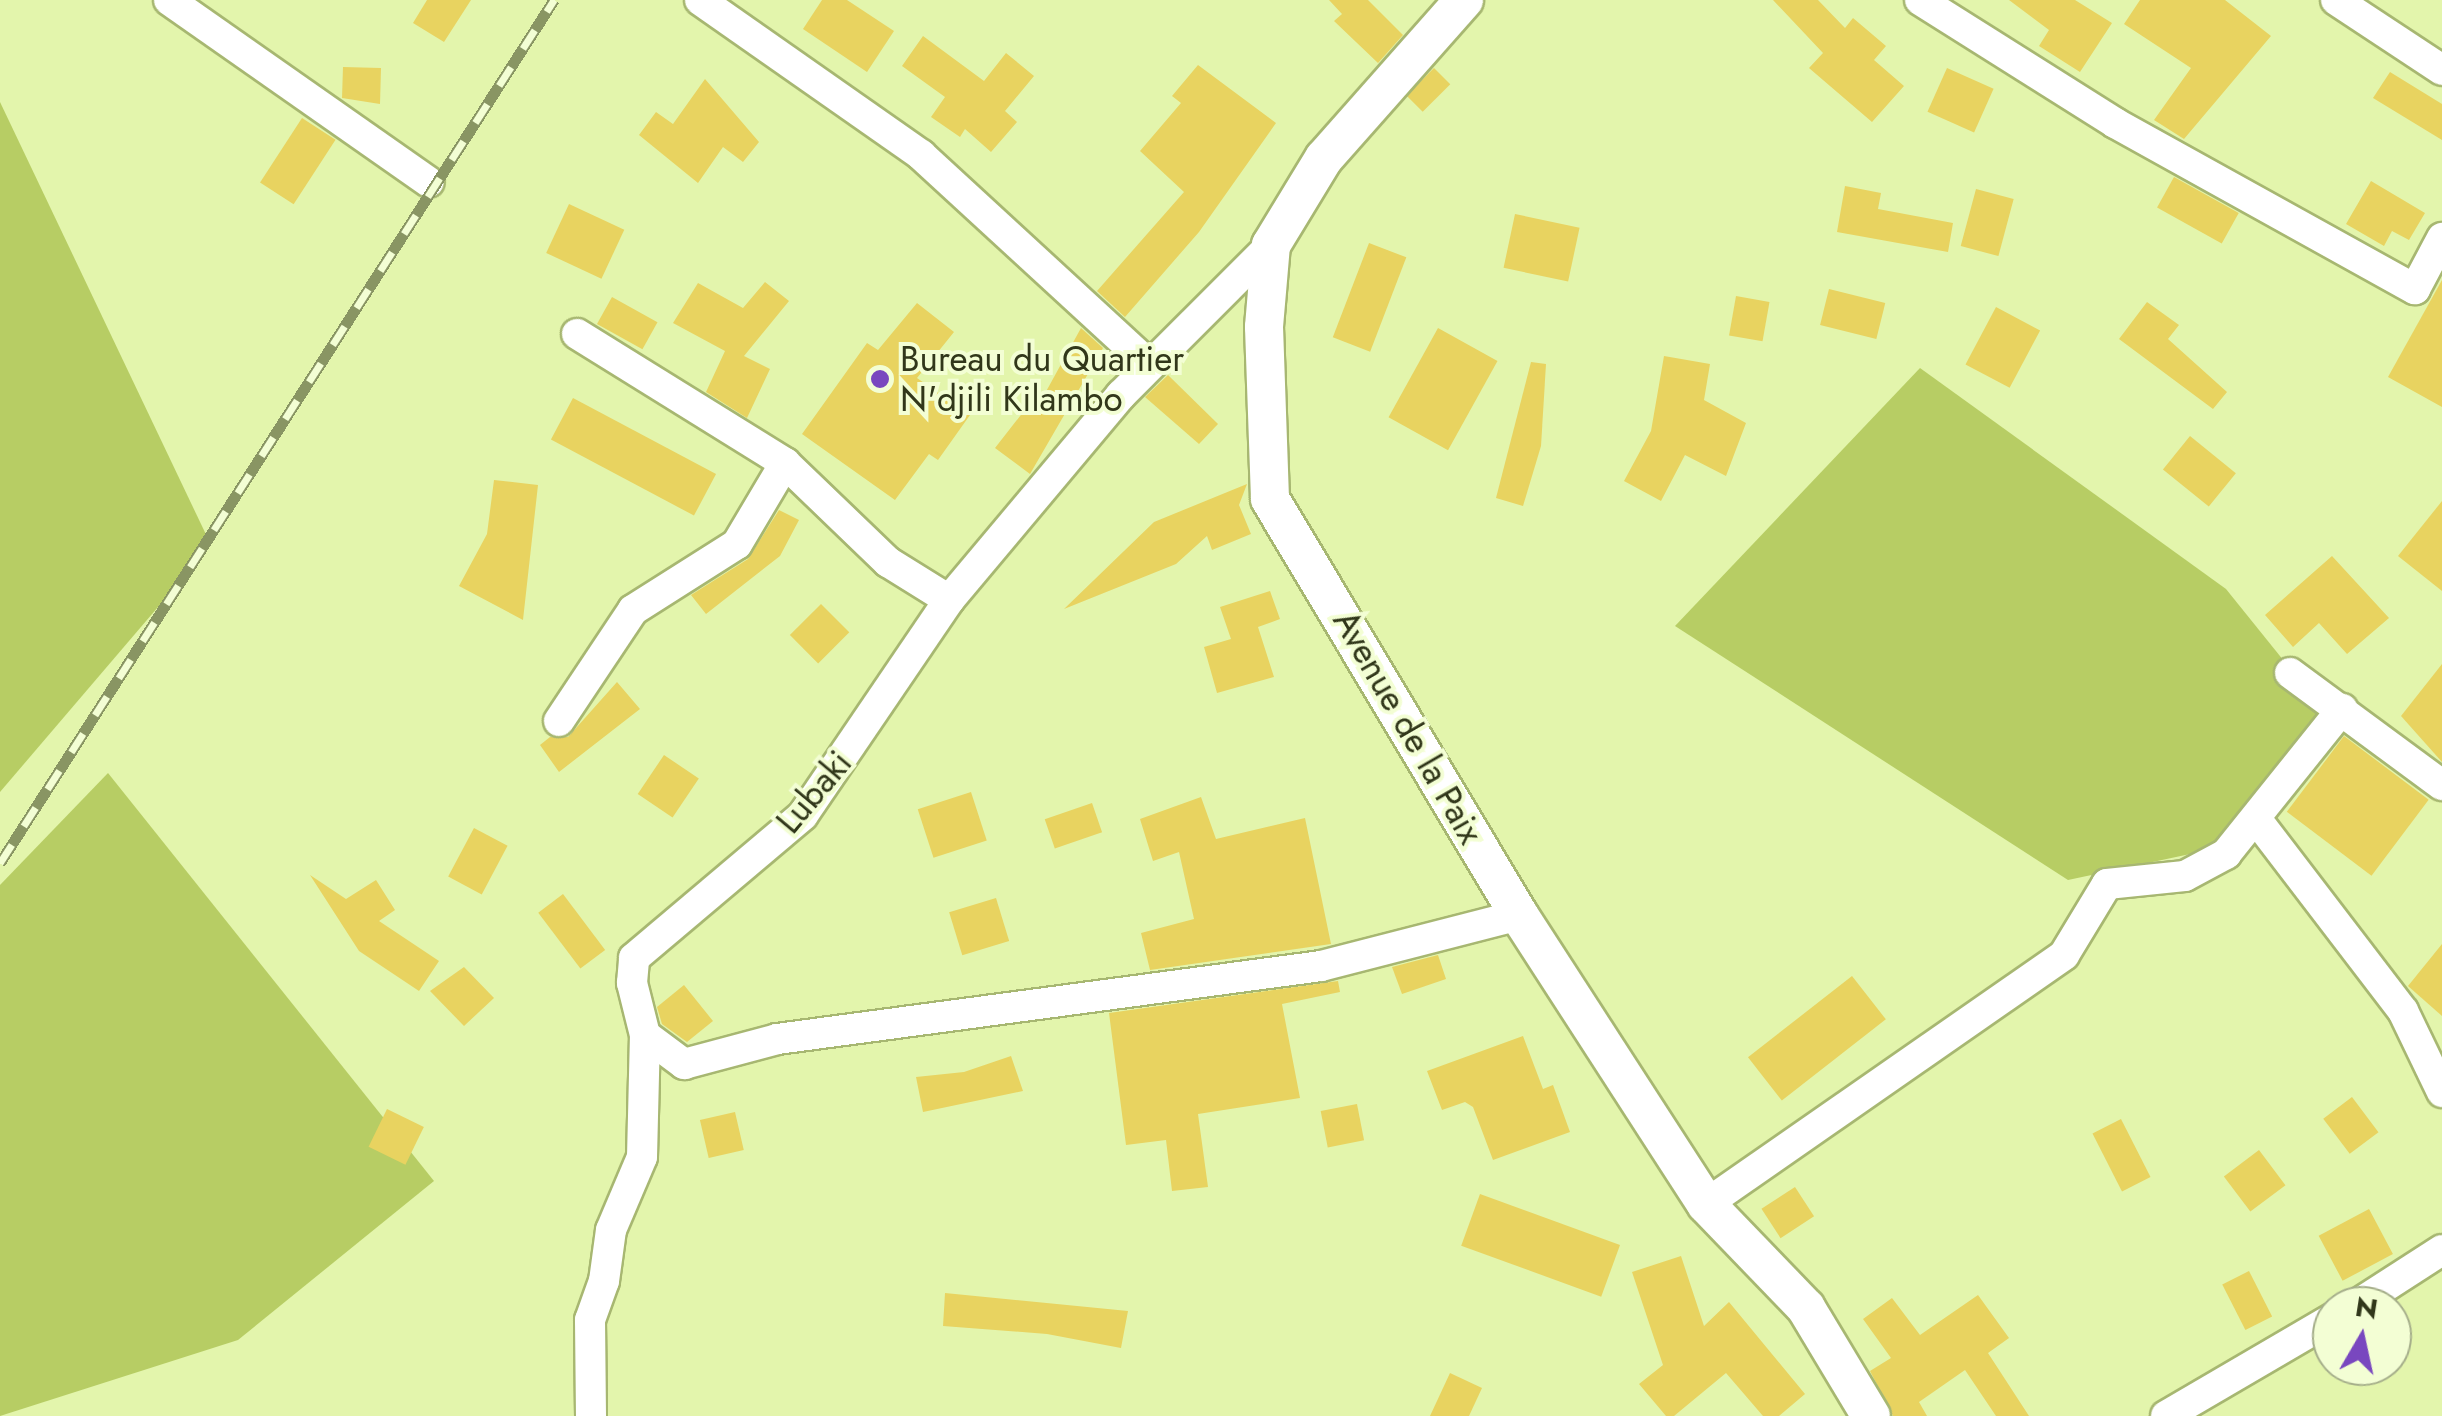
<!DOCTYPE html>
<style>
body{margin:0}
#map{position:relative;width:2442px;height:1416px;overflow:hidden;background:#e3f5ac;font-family:Jost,sans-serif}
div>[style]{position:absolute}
.green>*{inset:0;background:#b7cd64}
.building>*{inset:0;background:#e8d360;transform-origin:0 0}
.roads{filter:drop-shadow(2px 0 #a7b771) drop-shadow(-2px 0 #a7b771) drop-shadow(0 2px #a7b771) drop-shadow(0 -2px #a7b771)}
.minor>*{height:30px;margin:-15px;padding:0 15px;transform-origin:15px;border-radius:15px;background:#fff}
.tertiary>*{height:38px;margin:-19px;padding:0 19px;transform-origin:19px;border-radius:19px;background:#fff}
.rail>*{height:11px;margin-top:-5.5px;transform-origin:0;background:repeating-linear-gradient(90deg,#f3fed4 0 22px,#899563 0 44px);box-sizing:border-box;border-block:2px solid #899563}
.dots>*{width:28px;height:28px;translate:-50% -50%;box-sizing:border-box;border:5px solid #f3fed4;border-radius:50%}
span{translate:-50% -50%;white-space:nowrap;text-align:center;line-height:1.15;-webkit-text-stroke:8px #f3fed4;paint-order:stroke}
.poi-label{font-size:35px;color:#31371a}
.left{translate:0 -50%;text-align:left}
.street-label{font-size:35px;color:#31371a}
.north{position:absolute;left:2312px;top:1286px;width:100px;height:100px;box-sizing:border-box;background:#f3fed4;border:2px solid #a5ae8a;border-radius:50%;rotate:9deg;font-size:28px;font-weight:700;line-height:40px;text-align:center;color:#31371a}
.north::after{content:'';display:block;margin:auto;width:35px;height:45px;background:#7947bf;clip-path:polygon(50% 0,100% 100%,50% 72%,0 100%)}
</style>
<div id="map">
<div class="green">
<i style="clip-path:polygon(0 102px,211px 545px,0 792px)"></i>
<i style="clip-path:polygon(1920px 368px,2226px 589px,2329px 717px,2223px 847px,2068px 880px,1675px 626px)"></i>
<i style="clip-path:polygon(108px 773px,434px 1181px,238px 1340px,0 1416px,0 885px)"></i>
</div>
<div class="building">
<i style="clip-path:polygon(427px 0,471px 0,444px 42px,413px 23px)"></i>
<i style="clip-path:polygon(822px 0,847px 0,894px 31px,867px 72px,803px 29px)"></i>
<i style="clip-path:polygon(1329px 0,1368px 0,1403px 35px,1378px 63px,1334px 21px,1342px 14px)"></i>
<i style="clip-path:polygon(1773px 0,1818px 0,1845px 28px,1853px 18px,1886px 46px,1874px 60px,1904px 86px,1872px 122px,1809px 68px,1823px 53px)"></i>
<i style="clip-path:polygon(2009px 0,2075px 0,2112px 23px,2080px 72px,2039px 46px,2049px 30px)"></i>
<i style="clip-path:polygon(2140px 0,2225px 0,2271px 36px,2184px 139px,2154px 120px,2191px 68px,2124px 24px)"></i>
<i style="clip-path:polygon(923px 36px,984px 81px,1006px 53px,1034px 76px,1005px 111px,1017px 122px,991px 152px,965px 129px,960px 137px,931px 117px,945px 97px,902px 66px)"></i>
<i style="clip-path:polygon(1198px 65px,1276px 123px,1199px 232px,1125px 317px,1097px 291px,1184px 192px,1140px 151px,1181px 103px,1172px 96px)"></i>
<i style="clip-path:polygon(343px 67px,381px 68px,380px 104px,342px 98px)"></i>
<i style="left:1434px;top:68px;width:23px;height:39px;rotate:45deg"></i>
<i style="left:1947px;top:68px;width:51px;height:48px;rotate:24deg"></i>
<i style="clip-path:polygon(2390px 72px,2442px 104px,2442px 140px,2373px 98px)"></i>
<i style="clip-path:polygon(705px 79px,759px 142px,743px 162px,723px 147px,698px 183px,639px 135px,656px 112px,673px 124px)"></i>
<i style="left:302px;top:118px;width:40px;height:77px;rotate:33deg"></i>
<i style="left:2174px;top:177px;width:74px;height:35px;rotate:29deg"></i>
<i style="clip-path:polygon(2371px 181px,2425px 213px,2409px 240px,2392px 231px,2384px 246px,2346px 224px)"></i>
<i style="clip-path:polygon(1845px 186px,1881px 193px,1878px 209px,1953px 223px,1948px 252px,1837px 232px)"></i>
<i style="left:1976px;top:189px;width:39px;height:59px;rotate:15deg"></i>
<i style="left:569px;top:204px;width:61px;height:54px;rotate:25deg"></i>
<i style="left:1515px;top:214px;width:66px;height:55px;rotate:12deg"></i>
<i style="left:1369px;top:243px;width:40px;height:101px;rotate:21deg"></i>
<i style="clip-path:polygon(2442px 280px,2442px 407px,2388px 377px)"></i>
<i style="clip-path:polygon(765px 282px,789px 301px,744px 356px,770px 369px,747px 418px,706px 392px,725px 351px,673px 323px,698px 283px,743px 308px)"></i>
<i style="left:1829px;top:289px;width:58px;height:37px;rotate:14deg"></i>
<i style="left:1736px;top:296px;width:34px;height:40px;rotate:10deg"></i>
<i style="left:612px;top:297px;width:52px;height:31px;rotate:29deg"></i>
<i style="clip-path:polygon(2147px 302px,2179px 325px,2168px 339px,2227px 392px,2213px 409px,2119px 339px)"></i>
<i style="clip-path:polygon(917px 303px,954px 332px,917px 378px,970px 415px,938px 460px,929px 454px,895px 500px,802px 434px,867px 343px,878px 350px)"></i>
<i style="left:1996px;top:307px;width:50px;height:65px;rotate:28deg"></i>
<i style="clip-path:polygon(1081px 328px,1103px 348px,1030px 474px,995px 448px,1038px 393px,1043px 397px)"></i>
<i style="left:1438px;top:328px;width:68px;height:102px;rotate:29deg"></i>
<i style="clip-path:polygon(1664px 356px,1710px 364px,1704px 400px,1746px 423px,1726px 476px,1685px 455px,1661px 501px,1624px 481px,1651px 431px)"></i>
<i style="clip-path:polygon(1531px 362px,1546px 364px,1541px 446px,1523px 506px,1496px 498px)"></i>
<i style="clip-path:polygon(1168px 375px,1218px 424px,1199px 444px,1145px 397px)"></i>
<i style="left:573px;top:398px;width:162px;height:47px;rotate:28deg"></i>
<i style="left:2190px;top:436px;width:59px;height:43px;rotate:39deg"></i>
<i style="clip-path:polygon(494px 480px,538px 485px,523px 620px,459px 586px,487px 534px)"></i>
<i style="clip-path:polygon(1247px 484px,1239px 505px,1251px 534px,1212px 550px,1207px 536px,1176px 564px,1064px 609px,1154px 522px)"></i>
<i style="clip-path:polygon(2442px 501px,2442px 591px,2398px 556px)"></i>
<i style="clip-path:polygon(779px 510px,799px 520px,780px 556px,706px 614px,691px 595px,748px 559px)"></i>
<i style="clip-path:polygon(2332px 556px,2389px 618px,2347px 654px,2319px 623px,2293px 647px,2265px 615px)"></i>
<i style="clip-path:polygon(1270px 591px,1280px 619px,1258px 627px,1274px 677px,1217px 693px,1204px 647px,1231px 639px,1220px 607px)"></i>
<i style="left:821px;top:604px;width:40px;height:44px;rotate:45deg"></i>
<i style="clip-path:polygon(2442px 664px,2442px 762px,2401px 716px)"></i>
<i style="clip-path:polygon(617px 682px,640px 709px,559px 772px,540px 745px,550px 737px,568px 737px)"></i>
<i style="left:2344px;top:736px;width:106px;height:95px;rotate:37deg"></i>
<i style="left:664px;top:755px;width:42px;height:47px;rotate:34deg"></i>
<i style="left:971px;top:792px;width:51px;height:56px;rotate:72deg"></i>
<i style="clip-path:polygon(1201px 797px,1216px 839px,1305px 818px,1331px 944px,1150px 970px,1141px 933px,1194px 919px,1179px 852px,1153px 861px,1140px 819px)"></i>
<i style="left:1092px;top:803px;width:31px;height:50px;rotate:71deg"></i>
<i style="left:474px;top:828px;width:38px;height:55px;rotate:28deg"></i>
<i style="clip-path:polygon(310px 875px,346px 899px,376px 880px,395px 910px,379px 921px,439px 961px,419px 991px,359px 951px)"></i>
<i style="left:563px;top:894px;width:70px;height:31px;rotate:53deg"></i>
<i style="left:996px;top:898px;width:45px;height:49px;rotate:73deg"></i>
<i style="clip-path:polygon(2442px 944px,2442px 1016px,2408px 986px)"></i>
<i style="clip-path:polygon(1438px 955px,1446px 979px,1402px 994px,1392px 967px)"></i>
<i style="clip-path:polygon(464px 967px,494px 998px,464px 1026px,430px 991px)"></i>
<i style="left:1852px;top:976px;width:55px;height:132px;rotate:52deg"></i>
<i style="clip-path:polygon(1338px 981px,1340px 992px,1282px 1004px,1300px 1098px,1198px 1114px,1208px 1187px,1172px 1191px,1166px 1140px,1126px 1145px,1109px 1013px)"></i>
<i style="clip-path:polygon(684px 985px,713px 1021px,687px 1042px,662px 1024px,657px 1007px)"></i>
<i style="clip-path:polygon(1523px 1036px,1543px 1089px,1553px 1085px,1570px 1132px,1493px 1160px,1473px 1107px,1465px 1102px,1442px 1110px,1427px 1071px)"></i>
<i style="clip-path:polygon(1011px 1056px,1023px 1091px,923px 1112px,916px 1077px,964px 1072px)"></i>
<i style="left:2352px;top:1097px;width:44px;height:36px;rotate:53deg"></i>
<i style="left:1357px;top:1104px;width:37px;height:37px;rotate:79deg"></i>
<i style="left:387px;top:1109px;width:41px;height:42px;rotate:26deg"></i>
<i style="left:735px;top:1112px;width:39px;height:36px;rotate:77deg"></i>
<i style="left:2121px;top:1119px;width:65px;height:32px;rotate:63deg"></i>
<i style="left:2259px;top:1150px;width:44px;height:44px;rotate:53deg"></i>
<i style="left:1795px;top:1187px;width:35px;height:40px;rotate:57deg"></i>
<i style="left:1480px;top:1194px;width:149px;height:55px;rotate:20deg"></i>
<i style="left:2369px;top:1209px;width:51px;height:57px;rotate:62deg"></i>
<i style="clip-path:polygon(1681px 1256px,1704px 1326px,1729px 1302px,1805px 1394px,1779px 1416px,1763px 1416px,1726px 1373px,1674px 1416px,1666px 1416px,1639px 1384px,1663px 1365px,1632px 1272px)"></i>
<i style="left:2249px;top:1271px;width:51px;height:30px;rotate:63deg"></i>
<i style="clip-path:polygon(945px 1293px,1128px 1311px,1121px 1348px,1047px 1334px,943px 1326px)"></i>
<i style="clip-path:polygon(1978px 1295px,2009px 1338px,1988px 1353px,2029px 1416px,1996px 1416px,1965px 1370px,1919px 1402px,1927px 1416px,1893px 1416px,1870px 1371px,1891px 1358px,1863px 1319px,1892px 1298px,1920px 1335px)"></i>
<i style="clip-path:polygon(1450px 1373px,1482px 1388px,1469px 1416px,1430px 1416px)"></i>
</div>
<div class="roads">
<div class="minor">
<i style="left:169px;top:0;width:317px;rotate:35deg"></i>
<i style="left:700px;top:0;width:270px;rotate:35deg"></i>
<i style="left:921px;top:155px;width:310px;rotate:42.6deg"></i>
<i style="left:1920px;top:0;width:231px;rotate:32.2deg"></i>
<i style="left:2115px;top:123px;width:343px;rotate:29deg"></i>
<i style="left:2415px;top:289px;width:58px;rotate:-62.1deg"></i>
<i style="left:2336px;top:0;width:127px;rotate:33.4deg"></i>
<i style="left:577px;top:334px;width:245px;rotate:31.8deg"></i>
<i style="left:785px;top:463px;width:143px;rotate:43.9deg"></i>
<i style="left:888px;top:562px;width:72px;rotate:31.9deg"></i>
<i style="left:2290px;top:673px;width:189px;rotate:36.4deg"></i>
<i style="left:559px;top:721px;width:133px;rotate:-56.3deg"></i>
<i style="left:633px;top:610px;width:123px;rotate:-32.4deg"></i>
<i style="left:737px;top:544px;width:94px;rotate:-59.3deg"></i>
<i style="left:2257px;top:820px;width:240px;rotate:52.6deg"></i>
<i style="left:2403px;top:1011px;width:90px;rotate:64.3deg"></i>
<i style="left:645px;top:1035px;width:49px;rotate:36.6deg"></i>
<i style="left:684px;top:1064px;width:96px;rotate:-15deg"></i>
<i style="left:777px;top:1039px;width:549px;rotate:-7.64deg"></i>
<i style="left:1321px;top:966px;width:204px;rotate:-14.4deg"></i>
<i style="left:1706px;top:1204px;width:436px;rotate:-34.8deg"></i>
<i style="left:2064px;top:955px;width:83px;rotate:-58.8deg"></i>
<i style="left:2107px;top:884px;width:78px;rotate:-5.9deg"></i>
<i style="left:2185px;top:876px;width:47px;rotate:-28.2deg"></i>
<i style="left:2226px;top:854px;width:186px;rotate:-51.3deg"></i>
<i style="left:2355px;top:1306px;width:103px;rotate:-32.8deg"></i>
<i style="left:591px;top:1416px;width:96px;rotate:-90.6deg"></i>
<i style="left:590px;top:1320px;width:41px;rotate:-70.3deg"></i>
<i style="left:604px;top:1281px;width:51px;rotate:-82.2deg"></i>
<i style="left:611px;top:1230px;width:79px;rotate:-67deg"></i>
<i style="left:642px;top:1157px;width:122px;rotate:-88.6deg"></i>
<i style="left:645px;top:1035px;width:54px;rotate:-104deg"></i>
<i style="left:632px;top:983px;width:25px;rotate:-85deg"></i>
<i style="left:634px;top:958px;width:221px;rotate:-40.2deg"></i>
<i style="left:803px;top:815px;width:260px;rotate:-55.8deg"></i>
<i style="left:949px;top:600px;width:268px;rotate:-50deg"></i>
<i style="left:1121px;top:395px;width:212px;rotate:-45deg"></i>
<i style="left:2166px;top:1416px;width:192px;rotate:-30.3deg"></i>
</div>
<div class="tertiary">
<i style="left:1464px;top:0;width:211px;rotate:131.5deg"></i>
<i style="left:1324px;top:158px;width:102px;rotate:121.3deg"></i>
<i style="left:1271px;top:245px;width:82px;rotate:94.9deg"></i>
<i style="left:1264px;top:327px;width:172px;rotate:88deg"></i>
<i style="left:1270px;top:499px;width:485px;rotate:59.1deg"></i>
<i style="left:1519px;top:915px;width:344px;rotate:57.1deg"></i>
<i style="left:1706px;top:1204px;width:144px;rotate:46.1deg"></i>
<i style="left:1806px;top:1308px;width:126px;rotate:59deg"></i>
</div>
</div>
<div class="rail">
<i style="left:0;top:863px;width:1026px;rotate:-57.3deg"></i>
</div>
<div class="dots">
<i style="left:880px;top:379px;background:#7947bf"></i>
</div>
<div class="poi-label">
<span class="left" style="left:900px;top:379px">Bureau du Quartier<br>N'djili Kilambo</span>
</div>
<div class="street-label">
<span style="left:1408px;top:727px;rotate:60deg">Avenue de la Paix</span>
<span style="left:814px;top:792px;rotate:-50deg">Lubaki</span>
</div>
<div class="north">N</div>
</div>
